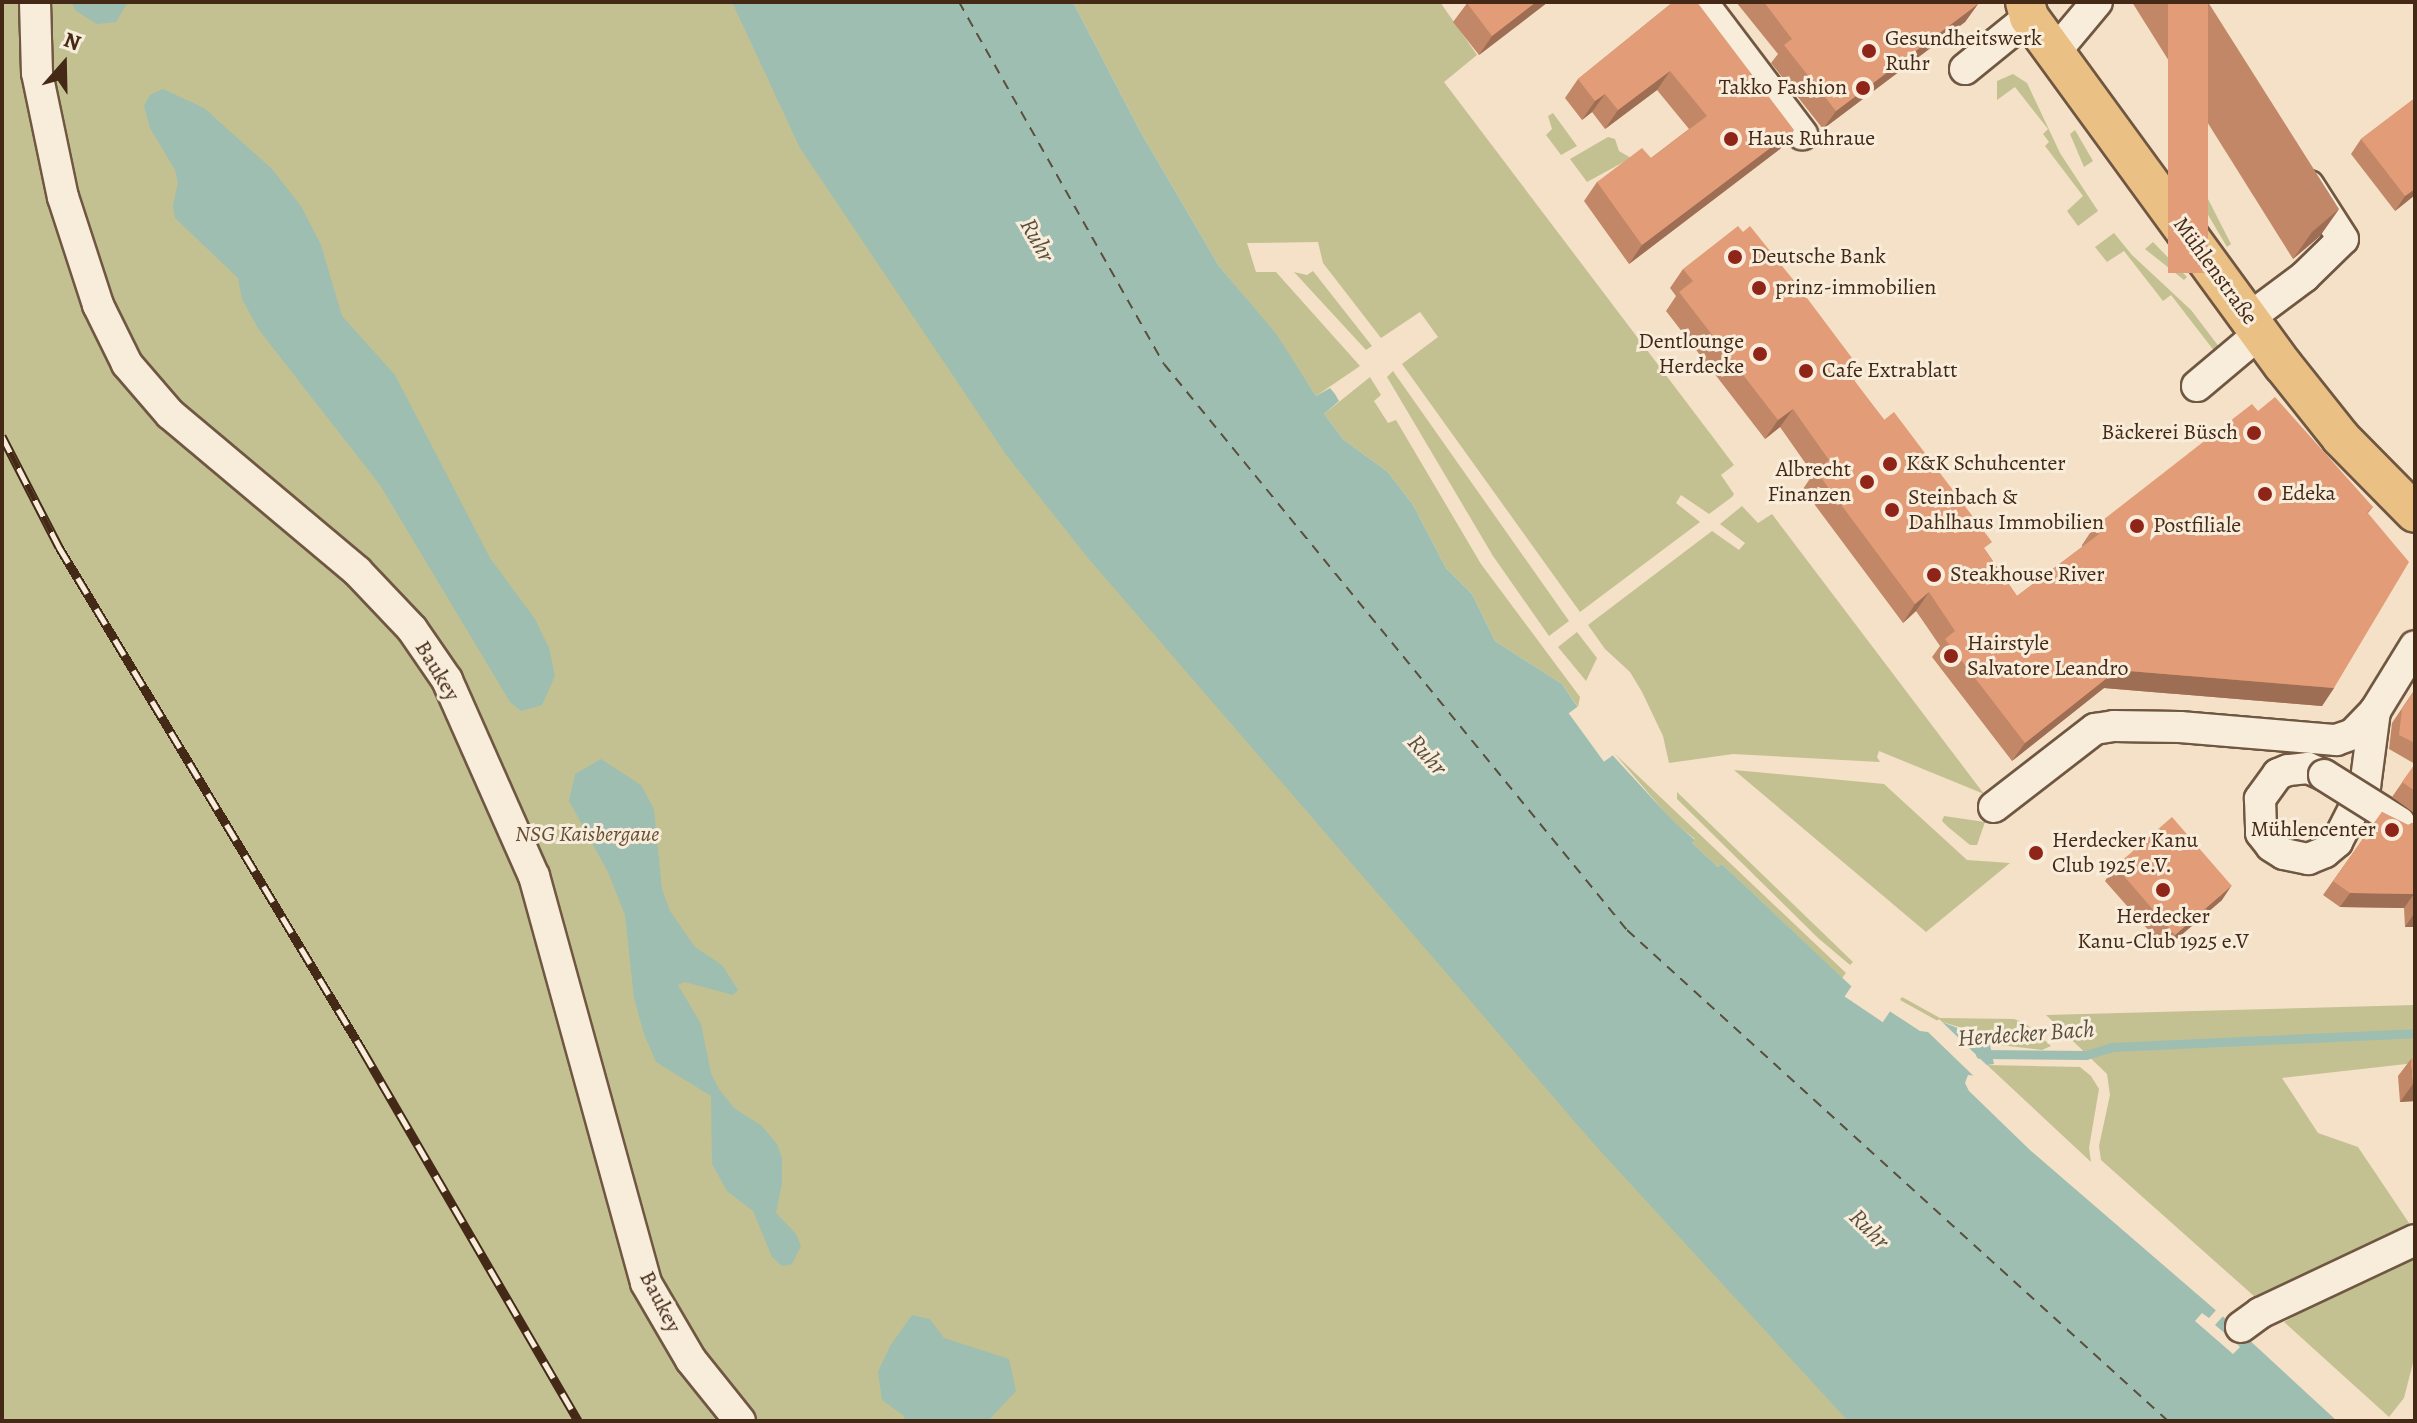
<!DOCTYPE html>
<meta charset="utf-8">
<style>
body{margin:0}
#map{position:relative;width:2417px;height:1423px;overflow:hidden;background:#f5e1c7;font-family:Alegreya,serif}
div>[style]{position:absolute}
.green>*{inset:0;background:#c3c191}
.water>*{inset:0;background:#9dbeb1}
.pier>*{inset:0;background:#f5e1c7;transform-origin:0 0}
.stream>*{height:9px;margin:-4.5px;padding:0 4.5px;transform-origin:4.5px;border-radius:4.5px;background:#9dbeb1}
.ferry>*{height:2px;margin-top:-1px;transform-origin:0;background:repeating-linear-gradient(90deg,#5a4e3d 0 10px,transparent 0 18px)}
.roads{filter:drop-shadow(2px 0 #705742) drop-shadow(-2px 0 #705742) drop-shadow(0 2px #705742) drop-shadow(0 -2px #705742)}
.minor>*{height:30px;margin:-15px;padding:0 15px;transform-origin:15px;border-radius:15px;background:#f8ecdb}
.major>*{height:38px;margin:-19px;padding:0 19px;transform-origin:19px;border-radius:19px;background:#eac084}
.rail>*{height:9px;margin-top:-4.5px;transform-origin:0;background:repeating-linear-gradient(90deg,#f8ecdb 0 18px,#442916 0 36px);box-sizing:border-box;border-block:2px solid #442916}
.bridges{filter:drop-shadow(2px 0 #705742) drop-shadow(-2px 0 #705742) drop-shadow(0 2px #705742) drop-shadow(0 -2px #705742)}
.minor-bridge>*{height:30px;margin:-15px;padding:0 15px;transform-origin:15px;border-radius:15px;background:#f8ecdb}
.wall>*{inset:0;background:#c28767}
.shaded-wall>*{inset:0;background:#9e6e54}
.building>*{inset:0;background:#e29d78;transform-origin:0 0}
.dots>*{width:22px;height:22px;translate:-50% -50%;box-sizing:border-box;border:4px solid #f8ecdb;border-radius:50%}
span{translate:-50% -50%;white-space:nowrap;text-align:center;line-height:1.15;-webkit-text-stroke:6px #f8ecdb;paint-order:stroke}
.poi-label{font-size:22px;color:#442916}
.left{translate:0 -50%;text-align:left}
.right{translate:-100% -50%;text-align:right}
.street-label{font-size:22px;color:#442916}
.park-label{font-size:22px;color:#644f35;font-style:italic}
.water-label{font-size:24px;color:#5a4e3d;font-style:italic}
.frame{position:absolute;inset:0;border:4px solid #442916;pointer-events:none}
.north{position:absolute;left:24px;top:24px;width:80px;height:80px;-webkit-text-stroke:6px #f8ecdb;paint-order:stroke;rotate:20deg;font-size:22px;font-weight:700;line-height:32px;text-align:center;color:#442916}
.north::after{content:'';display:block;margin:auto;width:28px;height:36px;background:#442916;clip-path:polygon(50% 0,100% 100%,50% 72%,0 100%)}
</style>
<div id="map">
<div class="green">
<i style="clip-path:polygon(2px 2px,772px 2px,1888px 1421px,2px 1421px)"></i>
<i style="clip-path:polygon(1073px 2px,1440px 2px,1477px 55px,1444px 82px,1734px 465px,1721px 475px,1734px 494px,1732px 497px,1709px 514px,1681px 495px,1676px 503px,1700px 522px,1580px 612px,1402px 364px,1438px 337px,1420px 312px,1381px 338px,1323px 263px,1318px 242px,1247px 243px,1256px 272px,1276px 272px,1360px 366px,1316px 396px,1276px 335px,1219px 266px,1140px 131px)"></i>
<i style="clip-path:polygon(2013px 74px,2027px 83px,2060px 153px,2098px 211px,2078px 226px,2067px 211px,2083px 196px,2045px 146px,2049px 142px,2043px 134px,2048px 129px,2015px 87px,1997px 100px,1997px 81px)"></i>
<i style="clip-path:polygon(1553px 113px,1577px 146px,1561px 155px,1546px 135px,1552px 129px,1548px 116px)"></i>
<i style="clip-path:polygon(2075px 130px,2093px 161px,2084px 167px,2070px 134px)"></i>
<i style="clip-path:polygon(1608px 137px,1615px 139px,1619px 151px,1631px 158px,1587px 182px,1570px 159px)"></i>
<i style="clip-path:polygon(2183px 150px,2231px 244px,2227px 247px,2174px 157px)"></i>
<i style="clip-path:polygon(2114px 233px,2132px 255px,2191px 310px,2220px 348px,2215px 352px,2171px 295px,2163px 301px,2124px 251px,2107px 262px,2095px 247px)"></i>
<i style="clip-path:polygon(2153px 242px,2187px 277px,2184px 280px,2145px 249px)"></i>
<i style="clip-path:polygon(1313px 271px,1372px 346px,1366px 350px,1294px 272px,1307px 275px)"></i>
<i style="clip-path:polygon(1393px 371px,1569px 621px,1549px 636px,1493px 556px,1387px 377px)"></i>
<i style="clip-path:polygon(1370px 377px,1381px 395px,1374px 401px,1388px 423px,1396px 420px,1481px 564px,1580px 697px,1578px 707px,1562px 684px,1495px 641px,1472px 594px,1446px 568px,1413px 505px,1388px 472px,1344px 440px,1324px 414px)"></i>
<i style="clip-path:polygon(1742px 506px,1758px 523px,1772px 514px,1984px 794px,1879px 751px,1877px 757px,1880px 762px,1733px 754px,1669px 763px,1663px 736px,1642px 692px,1630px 672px,1605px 649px,1588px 625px,1712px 531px,1739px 550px,1745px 543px,1720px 524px)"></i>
<i style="clip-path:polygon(1577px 632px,1597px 658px,1586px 681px,1558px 647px)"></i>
<i style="clip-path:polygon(1615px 754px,1846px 973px,1842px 978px,1722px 864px,1718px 867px,1692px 843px,1695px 839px,1674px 823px)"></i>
<i style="clip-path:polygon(1734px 770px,1884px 784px,1967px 860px,2010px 863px,1926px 932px)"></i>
<i style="clip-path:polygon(1677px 792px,1853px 962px,1850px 965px,1818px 938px,1677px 799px)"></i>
<i style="clip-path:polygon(1944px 816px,1985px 822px,1977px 845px,1970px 845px,1948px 827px,1942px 821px)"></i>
<i style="clip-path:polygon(1902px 997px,1940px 1018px,2014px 1019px,2025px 1023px,2051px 1046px,2042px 1050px,2000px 1045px,1975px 1032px,1936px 1020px,1900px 1000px)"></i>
<i style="clip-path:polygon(2415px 1005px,2415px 1063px,2282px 1078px,2318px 1133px,2358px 1147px,2415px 1232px,2273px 1299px,2255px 1297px,2101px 1160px,2099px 1146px,2110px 1095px,2107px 1074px,2046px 1015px)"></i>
<i style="clip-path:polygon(1987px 1065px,2080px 1067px,2091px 1076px,2099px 1089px,2089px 1148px,2091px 1162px)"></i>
<i style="clip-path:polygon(2415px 1247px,2415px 1355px,2404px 1398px,2389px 1417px,2284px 1322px)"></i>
</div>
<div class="water">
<i style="clip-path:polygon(71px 2px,128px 2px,116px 22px,97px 24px,76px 11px)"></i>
<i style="clip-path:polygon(732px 2px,1073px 2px,1140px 131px,1219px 266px,1277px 335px,1316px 396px,1330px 388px,1335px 394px,1339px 401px,1324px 414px,1344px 440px,1388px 472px,1413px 505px,1446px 568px,1472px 594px,1495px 641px,1562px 684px,1604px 746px,1674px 822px,1695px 840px,1692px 843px,1718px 867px,1722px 864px,1851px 986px,1920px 1031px,1928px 1032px,1942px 1022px,1989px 1040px,1994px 1064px,1987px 1065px,1977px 1076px,1968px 1075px,1965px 1083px,1969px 1091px,2031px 1151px,2234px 1326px,2337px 1421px,1848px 1421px,1594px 1144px,1088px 558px,1007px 456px,800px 148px)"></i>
<i style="clip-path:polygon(163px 89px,204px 108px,272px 169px,301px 206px,321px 245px,342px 316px,395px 375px,490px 558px,535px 619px,549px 648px,555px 676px,542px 705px,521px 711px,510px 702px,380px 485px,259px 330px,242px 299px,238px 278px,175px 218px,173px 205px,178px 183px,175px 170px,150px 128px,144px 106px,150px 95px)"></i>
<i style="clip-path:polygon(601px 759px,641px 785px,654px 809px,662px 889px,670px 911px,695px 947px,722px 965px,738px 990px,733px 995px,685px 982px,678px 985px,701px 1024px,711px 1073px,719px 1089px,734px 1108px,762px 1126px,777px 1144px,782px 1158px,782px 1183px,776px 1213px,796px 1234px,801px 1246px,792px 1264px,782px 1266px,772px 1257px,753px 1211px,727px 1191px,712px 1164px,711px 1096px,656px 1062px,644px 1034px,634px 998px,625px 915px,608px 872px,569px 801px,575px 774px)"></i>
<i style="clip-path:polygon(912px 1315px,930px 1319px,944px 1338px,1009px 1359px,1016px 1391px,988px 1421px,904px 1421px,904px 1416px,882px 1400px,878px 1372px,890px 1346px)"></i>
</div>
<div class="pier">
<i style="left:1580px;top:705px;width:60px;height:14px;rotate:54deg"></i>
<i style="left:1853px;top:984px;width:46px;height:15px;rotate:34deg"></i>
<i style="left:1939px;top:1019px;width:71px;height:17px;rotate:44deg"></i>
<i style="clip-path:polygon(2218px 1308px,2225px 1314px,2215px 1325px,2227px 1335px,2238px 1324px,2244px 1330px,2234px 1341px,2240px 1347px,2233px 1354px,2195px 1321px,2202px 1313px,2209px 1318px)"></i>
</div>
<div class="stream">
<i style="left:1980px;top:1054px;width:106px;rotate:0.5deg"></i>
<i style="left:2086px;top:1055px;width:27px;rotate:-17deg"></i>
<i style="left:2112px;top:1047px;width:303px;rotate:-2.6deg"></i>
</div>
<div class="ferry">
<i style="left:959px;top:2px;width:416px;rotate:60.5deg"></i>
<i style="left:1164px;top:364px;width:731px;rotate:50.72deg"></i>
<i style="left:1627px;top:930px;width:731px;rotate:42.23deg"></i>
</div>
<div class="roads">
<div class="minor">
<i style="left:35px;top:2px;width:71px;rotate:88.4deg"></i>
<i style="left:37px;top:73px;width:127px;rotate:78.2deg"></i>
<i style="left:63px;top:197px;width:114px;rotate:72deg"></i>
<i style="left:98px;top:305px;width:66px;rotate:63.8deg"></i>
<i style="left:127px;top:364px;width:66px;rotate:49.3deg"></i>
<i style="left:170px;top:414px;width:244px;rotate:40deg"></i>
<i style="left:357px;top:571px;width:80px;rotate:46.5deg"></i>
<i style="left:412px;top:629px;width:62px;rotate:55.5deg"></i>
<i style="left:447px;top:680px;width:214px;rotate:66.1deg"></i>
<i style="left:534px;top:876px;width:422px;rotate:74.6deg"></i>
<i style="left:646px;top:1283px;width:89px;rotate:59.7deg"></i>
<i style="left:691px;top:1360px;width:78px;rotate:51.2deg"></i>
<i style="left:1702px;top:2px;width:166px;rotate:52.9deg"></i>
<i style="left:2055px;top:52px;width:65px;rotate:-50deg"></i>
<i style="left:1965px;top:69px;width:82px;rotate:-39.1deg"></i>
<i style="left:2249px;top:318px;width:69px;rotate:-36.7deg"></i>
<i style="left:2304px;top:277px;width:54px;rotate:-44.3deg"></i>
<i style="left:2343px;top:239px;width:63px;rotate:-122.7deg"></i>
<i style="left:2197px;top:386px;width:82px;rotate:-40.1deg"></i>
<i style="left:2324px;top:775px;width:17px;rotate:-156deg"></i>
<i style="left:2308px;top:768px;width:20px;rotate:174deg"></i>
<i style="left:2288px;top:770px;width:11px;rotate:158deg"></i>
<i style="left:2278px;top:774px;width:31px;rotate:126deg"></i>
<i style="left:2260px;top:799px;width:34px;rotate:88deg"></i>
<i style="left:2261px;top:833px;width:16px;rotate:52deg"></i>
<i style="left:2271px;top:846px;width:15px;rotate:32deg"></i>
<i style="left:2284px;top:854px;width:25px;rotate:12deg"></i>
<i style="left:2308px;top:859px;width:18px;rotate:-22deg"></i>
<i style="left:2325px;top:852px;width:16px;rotate:-40deg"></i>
<i style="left:2337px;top:842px;width:62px;rotate:-63deg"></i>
<i style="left:2365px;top:787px;width:77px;rotate:-82.5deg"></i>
<i style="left:1994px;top:807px;width:128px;rotate:-37.7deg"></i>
<i style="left:2095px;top:729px;width:19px;rotate:-9deg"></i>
<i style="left:2114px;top:726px;width:66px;rotate:0.9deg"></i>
<i style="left:2180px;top:727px;width:157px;rotate:4.8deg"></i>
<i style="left:2336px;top:740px;width:18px;rotate:-19deg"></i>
<i style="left:2353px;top:734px;width:32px;rotate:-46deg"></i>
<i style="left:2375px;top:711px;width:76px;rotate:-58.4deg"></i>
<i style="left:2241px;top:1327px;width:24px;rotate:-36deg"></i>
<i style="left:2260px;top:1313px;width:171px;rotate:-25.2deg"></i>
</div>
<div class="major">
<i style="left:2025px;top:2px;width:16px;rotate:75deg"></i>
<i style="left:2029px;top:17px;width:431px;rotate:53.9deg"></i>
<i style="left:2283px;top:365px;width:93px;rotate:51.5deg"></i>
<i style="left:2341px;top:438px;width:105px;rotate:45.4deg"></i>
</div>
</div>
<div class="rail">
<i style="left:2px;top:436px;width:125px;rotate:62.8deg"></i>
<i style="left:59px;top:547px;width:589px;rotate:58.9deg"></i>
<i style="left:363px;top:1051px;width:428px;rotate:59.8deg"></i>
</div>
<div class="bridges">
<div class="minor-bridge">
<i style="left:2324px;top:775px;width:89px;rotate:32.1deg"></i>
</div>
</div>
<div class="wall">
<i style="clip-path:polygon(1468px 2px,1548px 2px,1479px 55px,1453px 22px)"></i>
<i style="clip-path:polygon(1673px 2px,1780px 149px,1629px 264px,1584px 201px,1597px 182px,1651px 158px,1689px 129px,1657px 90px,1605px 129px,1592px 112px,1582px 120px,1565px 98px,1578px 79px)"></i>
<i style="clip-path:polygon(1736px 2px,1976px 2px,1978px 4px,1965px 22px,1823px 129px,1771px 63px,1778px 54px)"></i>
<i style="clip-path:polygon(2132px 2px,2208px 2px,2339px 209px,2320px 236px,2293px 259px)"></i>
<i style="clip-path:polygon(2415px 98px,2415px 195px,2395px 211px,2351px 154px,2361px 139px)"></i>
<i style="clip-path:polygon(1683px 269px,1858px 366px,1852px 374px,1856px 379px,1854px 381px,1986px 551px,2017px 596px,2082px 547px,2082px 545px,2094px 527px,2258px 411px,2373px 507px,2368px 513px,2334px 688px,2322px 706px,2104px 688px,2012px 761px,1932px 657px,1940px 646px,1916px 611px,1903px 623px,1803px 489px,1813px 474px,1780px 427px,1765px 439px,1666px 311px,1676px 296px,1670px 288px)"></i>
<i style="clip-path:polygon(2415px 689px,2415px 764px,2389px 749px,2392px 723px)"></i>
<i style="clip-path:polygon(2415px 764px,2415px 927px,2405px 927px,2404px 908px,2340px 907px,2323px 895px,2382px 812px,2408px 825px,2414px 822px,2414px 813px,2392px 797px)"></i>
<i style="clip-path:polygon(2115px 866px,2222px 900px,2165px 949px,2105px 881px)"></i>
<i style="clip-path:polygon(2411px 1059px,2415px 1101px,2400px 1102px,2398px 1076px)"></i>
</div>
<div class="shaded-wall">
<i style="clip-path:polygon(1536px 2px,1548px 2px,1479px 55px,1492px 36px)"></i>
<i style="clip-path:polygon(1978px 4px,1965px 22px,1823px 129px,1836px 111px)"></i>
<i style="clip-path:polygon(1670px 71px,1657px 90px,1605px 129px,1618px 110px)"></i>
<i style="clip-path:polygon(1605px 94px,1592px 112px,1582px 120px,1595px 101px)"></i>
<i style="clip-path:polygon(1794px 130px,1780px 149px,1629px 264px,1642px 245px)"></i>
<i style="clip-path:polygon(2415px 189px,2415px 195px,2395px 211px,2405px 196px)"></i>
<i style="clip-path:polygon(2339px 209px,2320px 236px,2293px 259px,2312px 232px)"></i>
<i style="clip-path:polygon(1793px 409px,1780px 427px,1765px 439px,1778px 420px)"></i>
<i style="clip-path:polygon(1929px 592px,1916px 611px,1903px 623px,1915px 604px)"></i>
<i style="clip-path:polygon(2117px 670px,2334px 688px,2322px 706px,2104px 688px,2012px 761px,2025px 743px)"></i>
<i style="clip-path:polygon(2232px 885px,2222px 900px,2165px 949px,2175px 935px)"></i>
<i style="clip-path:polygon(2350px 893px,2414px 894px,2404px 908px,2340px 907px)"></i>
<i style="clip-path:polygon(2415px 913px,2415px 927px,2405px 927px,2415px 912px)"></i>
<i style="clip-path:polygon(2413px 1084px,2415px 1084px,2415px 1101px,2400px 1102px)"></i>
</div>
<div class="building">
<i style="clip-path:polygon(1468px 2px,1536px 2px,1492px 36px,1467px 3px)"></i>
<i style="clip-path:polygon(1673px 2px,1697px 2px,1794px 130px,1642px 245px,1597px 182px,1642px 148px,1651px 158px,1707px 116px,1670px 71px,1618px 110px,1605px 94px,1595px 101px,1578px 79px)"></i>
<i style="clip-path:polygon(1764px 2px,1976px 2px,1978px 4px,1836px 111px,1784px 45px,1792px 39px)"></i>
<i style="left:2168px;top:2px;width:40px;height:271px"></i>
<i style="clip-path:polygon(2415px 98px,2415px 127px,2413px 129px,2415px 132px,2415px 189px,2405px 196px,2361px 139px)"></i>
<i style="clip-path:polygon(1738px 226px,1743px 232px,1750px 226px,1795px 282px,1858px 366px,1851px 372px,1856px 379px,1854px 380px,1884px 420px,1894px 412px,1992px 542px,1984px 548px,2017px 596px,2099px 534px,2094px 527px,2252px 404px,2258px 411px,2275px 397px,2373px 507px,2367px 512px,2409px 562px,2334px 688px,2117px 670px,2025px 743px,1945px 639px,1955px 631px,1929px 592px,1915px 604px,1816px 471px,1829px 460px,1793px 409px,1778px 420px,1679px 292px,1693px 281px,1683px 269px)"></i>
<i style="clip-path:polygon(2415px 690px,2415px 743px,2399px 735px,2402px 709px)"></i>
<i style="clip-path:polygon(2415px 764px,2415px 791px,2402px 782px)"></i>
<i style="clip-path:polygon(2382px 812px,2408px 825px,2415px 822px,2415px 913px,2414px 894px,2350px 893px,2333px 881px)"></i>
<i style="left:2172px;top:817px;width:91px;height:75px;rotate:49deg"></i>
<i style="clip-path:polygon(2415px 1058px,2415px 1084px,2413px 1084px,2411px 1059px)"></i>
</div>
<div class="dots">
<i style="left:1869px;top:51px;background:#8f2418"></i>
<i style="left:1863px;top:88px;background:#8f2418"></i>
<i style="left:1731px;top:139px;background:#8f2418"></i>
<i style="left:1735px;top:257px;background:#8f2418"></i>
<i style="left:1759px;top:288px;background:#8f2418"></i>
<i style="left:1760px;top:354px;background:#8f2418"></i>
<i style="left:1806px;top:371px;background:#8f2418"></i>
<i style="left:2254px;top:433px;background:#8f2418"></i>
<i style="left:1890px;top:464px;background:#8f2418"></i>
<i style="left:1867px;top:482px;background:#8f2418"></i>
<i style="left:2265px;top:494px;background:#8f2418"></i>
<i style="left:1892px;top:510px;background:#8f2418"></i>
<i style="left:2137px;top:526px;background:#8f2418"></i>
<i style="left:1934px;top:575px;background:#8f2418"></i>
<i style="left:1951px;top:656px;background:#8f2418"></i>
<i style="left:2392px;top:830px;background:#8f2418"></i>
<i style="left:2036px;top:853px;background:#8f2418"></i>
<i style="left:2163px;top:890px;background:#8f2418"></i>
</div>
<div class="poi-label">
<span class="left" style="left:1885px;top:51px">Gesundheitswerk<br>Ruhr</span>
<span class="right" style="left:1847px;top:88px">Takko Fashion</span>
<span class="left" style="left:1747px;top:139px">Haus Ruhraue</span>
<span class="left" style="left:1751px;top:257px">Deutsche Bank</span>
<span class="left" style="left:1775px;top:288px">prinz-immobilien</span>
<span class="right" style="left:1744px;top:354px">Dentlounge<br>Herdecke</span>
<span class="left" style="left:1822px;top:371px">Cafe Extrablatt</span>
<span class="right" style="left:2238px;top:433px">Bäckerei Büsch</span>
<span class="left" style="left:1906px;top:464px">K&amp;K Schuhcenter</span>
<span class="right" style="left:1851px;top:482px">Albrecht<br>Finanzen</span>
<span class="left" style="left:2281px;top:494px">Edeka</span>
<span class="left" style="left:1908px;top:510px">Steinbach &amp;<br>Dahlhaus Immobilien</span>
<span class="left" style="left:2153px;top:526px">Postfiliale</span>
<span class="left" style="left:1950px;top:575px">Steakhouse River</span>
<span class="left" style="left:1967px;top:656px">Hairstyle<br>Salvatore Leandro</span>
<span class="right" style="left:2376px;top:830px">Mühlencenter</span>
<span class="left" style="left:2052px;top:853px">Herdecker Kanu<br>Club 1925 e.V.</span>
<span style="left:2163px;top:929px">Herdecker<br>Kanu-Club 1925 e.V</span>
</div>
<div class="street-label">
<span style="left:2215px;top:271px;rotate:54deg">Mühlenstraße</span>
<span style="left:437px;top:671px;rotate:59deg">Baukey</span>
<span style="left:660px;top:1302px;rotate:63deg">Baukey</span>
</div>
<div class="park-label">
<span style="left:587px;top:835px">NSG Kaisbergaue</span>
</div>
<div class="water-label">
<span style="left:1037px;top:240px;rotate:61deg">Ruhr</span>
<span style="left:1427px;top:755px;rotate:48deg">Ruhr</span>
<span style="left:2026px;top:1034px;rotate:-4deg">Herdecker Bach</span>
<span style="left:1869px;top:1229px;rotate:45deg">Ruhr</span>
</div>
<div class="frame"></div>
<div class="north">N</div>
</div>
